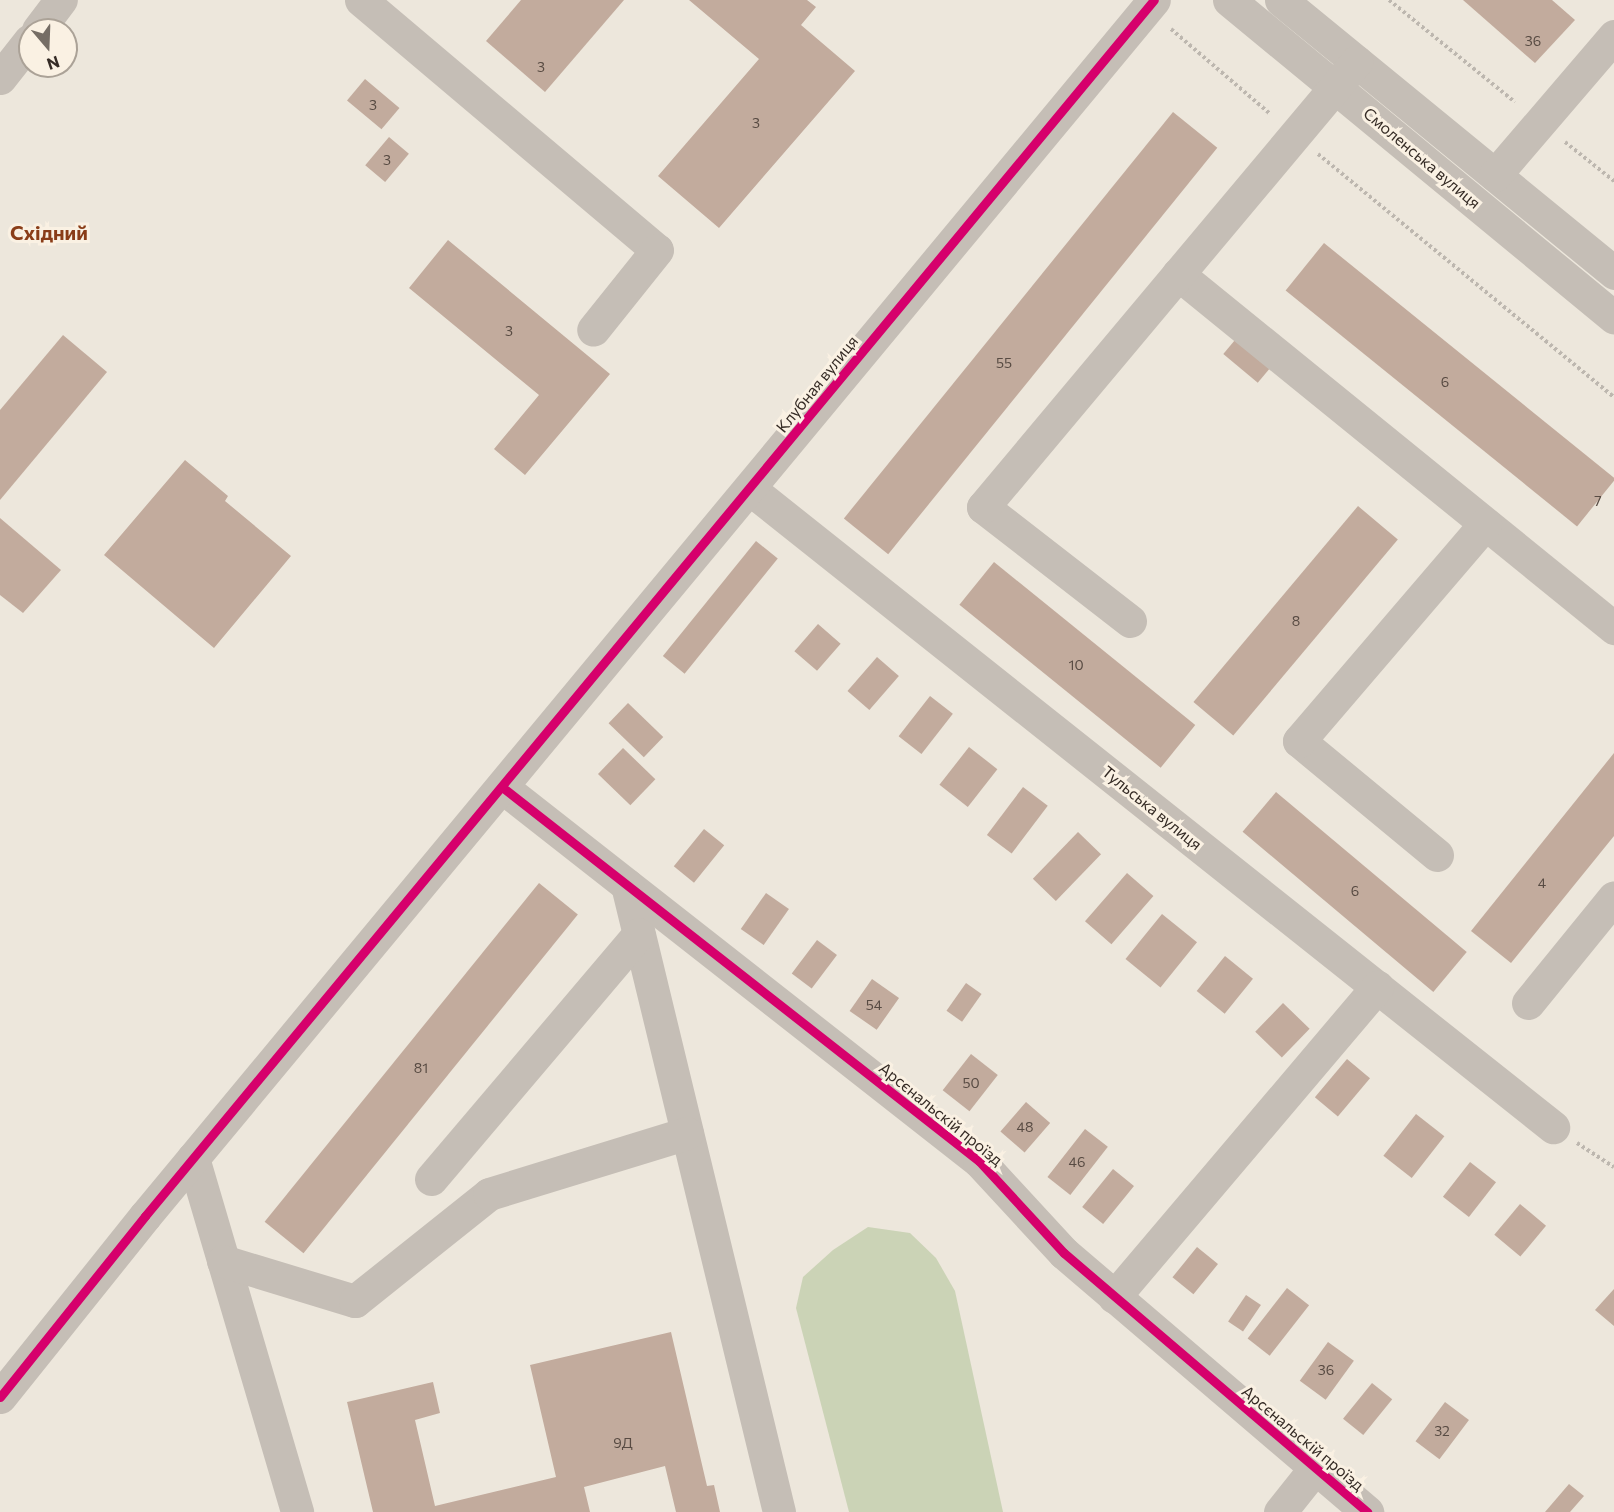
<!DOCTYPE html>
<meta charset="utf-8">
<style>
body{margin:0}
#map{position:relative;width:1614px;height:1512px;overflow:hidden;background:#ede7dc;font-family:Commissioner,sans-serif}
div>[style]{position:absolute}
.green>*{inset:0;background:#cbd3b6}
.building>*{inset:0;background:#c2ab9d;transform-origin:0 0}
.path>*{height:4px;margin-top:-2px;transform-origin:0;background:repeating-linear-gradient(90deg,#bdb7af 0 3px,transparent 0 6px)}
.minor>*{height:33px;margin:-16.5px;padding:0 16.5px;transform-origin:16.5px;border-radius:16.5px;background:#c5beb6}
.cycleway>*{height:9px;margin:-4.5px;padding:0 4.5px;transform-origin:4.5px;border-radius:4.5px;background:#d6006c}
span{translate:-50% -50%;white-space:nowrap;text-align:center;line-height:1.15;-webkit-text-stroke:6px #faf1e3;paint-order:stroke}
.number-label{font-size:14px;color:#584b43}
.number-label span{-webkit-text-stroke-width:0}
.street-label{font-size:16px;color:#352b25}
.quarter-label{font-size:20px;color:#8a3d18;font-weight:700}
.north{position:absolute;left:18px;top:18px;width:60px;height:60px;box-sizing:border-box;background:#faf1e3;border:2px solid #aba297;border-radius:50%;rotate:161deg;font-size:16px;font-weight:700;line-height:24px;text-align:center;color:#352b25}
.north::after{content:'';display:block;margin:auto;width:21px;height:27px;background:#756d65;clip-path:polygon(50% 0,100% 100%,50% 72%,0 100%)}
</style>
<div id="map">
<div class="green">
<i style="clip-path:polygon(868px 1227px,910px 1233px,936px 1258px,955px 1291px,1003px 1512px,849px 1512px,796px 1308px,803px 1277px,833px 1250px)"></i>
</div>
<div class="building">
<i style="clip-path:polygon(521px 0,624px 0,545px 92px,486px 41px)"></i>
<i style="clip-path:polygon(689px 0,807px 0,816px 7px,801px 25px,855px 71px,719px 228px,658px 176px,759px 59px)"></i>
<i style="clip-path:polygon(1463px 0,1552px 0,1575px 20px,1535px 63px)"></i>
<i style="left:365px;top:79px;width:45px;height:28px;rotate:40deg"></i>
<i style="left:1173px;top:112px;width:57px;height:523px;rotate:39deg"></i>
<i style="left:389px;top:137px;width:26px;height:37px;rotate:40deg"></i>
<i style="clip-path:polygon(448px 240px,610px 374px,525px 475px,494px 449px,539px 395px,409px 288px)"></i>
<i style="left:1324px;top:243px;width:375px;height:61px;rotate:39deg"></i>
<i style="left:1240px;top:334px;width:45px;height:26px;rotate:40deg"></i>
<i style="clip-path:polygon(63px 335px,107px 372px,0 500px,0 410px)"></i>
<i style="clip-path:polygon(185px 460px,228px 496px,225px 501px,291px 556px,214px 648px,104px 555px)"></i>
<i style="left:1358px;top:506px;width:52px;height:256px;rotate:40deg"></i>
<i style="clip-path:polygon(0 518px,61px 570px,23px 613px,0 595px)"></i>
<i style="left:756px;top:541px;width:28px;height:148px;rotate:39deg"></i>
<i style="left:994px;top:562px;width:259px;height:55px;rotate:39deg"></i>
<i style="left:818px;top:624px;width:30px;height:36px;rotate:41deg"></i>
<i style="left:877px;top:657px;width:29px;height:45px;rotate:41deg"></i>
<i style="left:930px;top:696px;width:29px;height:51px;rotate:38deg"></i>
<i style="left:628px;top:703px;width:49px;height:28px;rotate:44deg"></i>
<i style="left:969px;top:747px;width:36px;height:48px;rotate:38deg"></i>
<i style="left:623px;top:748px;width:45px;height:36px;rotate:44deg"></i>
<i style="clip-path:polygon(1614px 753px,1614px 836px,1511px 963px,1471px 931px)"></i>
<i style="left:1023px;top:787px;width:31px;height:60px;rotate:37deg"></i>
<i style="left:1276px;top:792px;width:249px;height:52px;rotate:40deg"></i>
<i style="left:704px;top:829px;width:26px;height:48px;rotate:39deg"></i>
<i style="left:1078px;top:832px;width:32px;height:65px;rotate:44deg"></i>
<i style="left:1127px;top:873px;width:35px;height:64px;rotate:41deg"></i>
<i style="left:539px;top:883px;width:50px;height:436px;rotate:39deg"></i>
<i style="left:766px;top:893px;width:28px;height:44px;rotate:35deg"></i>
<i style="left:1162px;top:914px;width:45px;height:58px;rotate:39deg"></i>
<i style="left:817px;top:940px;width:25px;height:42px;rotate:37deg"></i>
<i style="left:1225px;top:956px;width:36px;height:45px;rotate:39deg"></i>
<i style="left:872px;top:979px;width:33px;height:39px;rotate:35deg"></i>
<i style="left:966px;top:983px;width:19px;height:34px;rotate:35deg"></i>
<i style="left:1283px;top:1003px;width:37px;height:40px;rotate:44deg"></i>
<i style="left:971px;top:1054px;width:34px;height:46px;rotate:38deg"></i>
<i style="left:1347px;top:1059px;width:30px;height:50px;rotate:40deg"></i>
<i style="left:1026px;top:1102px;width:32px;height:39px;rotate:41deg"></i>
<i style="left:1416px;top:1114px;width:36px;height:53px;rotate:38deg"></i>
<i style="left:1085px;top:1129px;width:29px;height:61px;rotate:38deg"></i>
<i style="left:1470px;top:1162px;width:33px;height:44px;rotate:38deg"></i>
<i style="left:1113px;top:1169px;width:27px;height:49px;rotate:39deg"></i>
<i style="left:1520px;top:1204px;width:34px;height:40px;rotate:40deg"></i>
<i style="left:1197px;top:1247px;width:27px;height:39px;rotate:39deg"></i>
<i style="left:1287px;top:1288px;width:28px;height:64px;rotate:38deg"></i>
<i style="clip-path:polygon(1614px 1289px,1614px 1326px,1595px 1310px)"></i>
<i style="left:1246px;top:1295px;width:18px;height:32px;rotate:34deg"></i>
<i style="clip-path:polygon(671px 1332px,707px 1486px,714px 1485px,720px 1512px,676px 1512px,665px 1466px,584px 1487px,590px 1512px,373px 1512px,347px 1402px,433px 1382px,440px 1413px,415px 1420px,435px 1506px,556px 1477px,530px 1365px)"></i>
<i style="left:1328px;top:1342px;width:32px;height:48px;rotate:36deg"></i>
<i style="left:1372px;top:1383px;width:26px;height:46px;rotate:39deg"></i>
<i style="left:1445px;top:1402px;width:30px;height:49px;rotate:37deg"></i>
<i style="clip-path:polygon(1569px 1484px,1584px 1496px,1570px 1512px,1545px 1512px)"></i>
</div>
<div class="path">
<i style="left:1389px;top:0;width:162px;rotate:39deg"></i>
<i style="left:1171px;top:29px;width:130px;rotate:40.6deg"></i>
<i style="left:1565px;top:142px;width:63px;rotate:38.5deg"></i>
<i style="left:1318px;top:154px;width:383px;rotate:39.4deg"></i>
<i style="left:1577px;top:1143px;width:44px;rotate:33deg"></i>
</div>
<div class="minor">
<i style="left:361px;top:0;width:387px;rotate:40.2deg"></i>
<i style="left:657px;top:250px;width:102px;rotate:128.7deg"></i>
<i style="left:1229px;top:0;width:499px;rotate:39.5deg"></i>
<i style="left:1281px;top:0;width:431px;rotate:39.3deg"></i>
<i style="left:38px;top:30px;width:38px;rotate:-53deg"></i>
<i style="left:0;top:78px;width:48px;rotate:-51.7deg"></i>
<i style="left:1495px;top:175px;width:183px;rotate:-49.4deg"></i>
<i style="left:1178px;top:274px;width:562px;rotate:39.07deg"></i>
<i style="left:750px;top:489px;width:1026px;rotate:38.47deg"></i>
<i style="left:1130px;top:621px;width:186px;rotate:-142.2deg"></i>
<i style="left:983px;top:507px;width:581px;rotate:-50.03deg"></i>
<i style="left:502px;top:787px;width:606px;rotate:38.1deg"></i>
<i style="left:979px;top:1161px;width:125px;rotate:47.3deg"></i>
<i style="left:1064px;top:1253px;width:399px;rotate:40.5deg"></i>
<i style="left:1437px;top:855px;width:179px;rotate:-140.4deg"></i>
<i style="left:1299px;top:741px;width:286px;rotate:-49.4deg"></i>
<i style="left:627px;top:885px;width:645px;rotate:76.37deg"></i>
<i style="left:1528px;top:1003px;width:136px;rotate:-50.9deg"></i>
<i style="left:193px;top:1158px;width:369px;rotate:73.6deg"></i>
<i style="left:431px;top:1179px;width:321px;rotate:-49.7deg"></i>
<i style="left:223px;top:1261px;width:138px;rotate:16.9deg"></i>
<i style="left:355px;top:1301px;width:171px;rotate:-38.6deg"></i>
<i style="left:489px;top:1194px;width:207px;rotate:-17.1deg"></i>
<i style="left:1114px;top:1297px;width:407px;rotate:-49.7deg"></i>
<i style="left:0;top:1397px;width:232px;rotate:-51.3deg"></i>
<i style="left:145px;top:1216px;width:1580px;rotate:-50.32deg"></i>
<i style="left:1280px;top:1512px;width:56px;rotate:-51.5deg"></i>
</div>
<div class="cycleway">
<i style="left:502px;top:787px;width:606px;rotate:38.1deg"></i>
<i style="left:979px;top:1161px;width:125px;rotate:47.3deg"></i>
<i style="left:1064px;top:1253px;width:399px;rotate:40.5deg"></i>
<i style="left:0;top:1397px;width:232px;rotate:-51.3deg"></i>
<i style="left:145px;top:1216px;width:1580px;rotate:-50.32deg"></i>
</div>
<div class="number-label">
<span style="left:1533px;top:41px">36</span>
<span style="left:541px;top:67px">3</span>
<span style="left:373px;top:105px">3</span>
<span style="left:756px;top:123px">3</span>
<span style="left:387px;top:160px">3</span>
<span style="left:509px;top:331px">3</span>
<span style="left:1004px;top:363px">55</span>
<span style="left:1445px;top:382px">6</span>
<span style="left:1598px;top:501px">7</span>
<span style="left:1296px;top:621px">8</span>
<span style="left:1076px;top:665px">10</span>
<span style="left:1542px;top:883px">4</span>
<span style="left:1355px;top:891px">6</span>
<span style="left:874px;top:1005px">54</span>
<span style="left:421px;top:1068px">81</span>
<span style="left:971px;top:1083px">50</span>
<span style="left:1025px;top:1127px">48</span>
<span style="left:1077px;top:1162px">46</span>
<span style="left:1326px;top:1370px">36</span>
<span style="left:1442px;top:1431px">32</span>
<span style="left:623px;top:1443px">9Д</span>
</div>
<div class="street-label">
<span style="left:1422px;top:158px;rotate:40deg">Смоленська вулиця</span>
<span style="left:817px;top:384px;rotate:-51deg">Клубная вулиця</span>
<span style="left:1152px;top:808px;rotate:39deg">Тульська вулиця</span>
<span style="left:941px;top:1114px;rotate:39deg">Арсєнальскій проїзд</span>
<span style="left:1303px;top:1438px;rotate:40deg">Арсєнальскій проїзд</span>
</div>
<div class="quarter-label">
<span style="left:49px;top:232px">Східний</span>
</div>
<div class="north">N</div>
</div>
